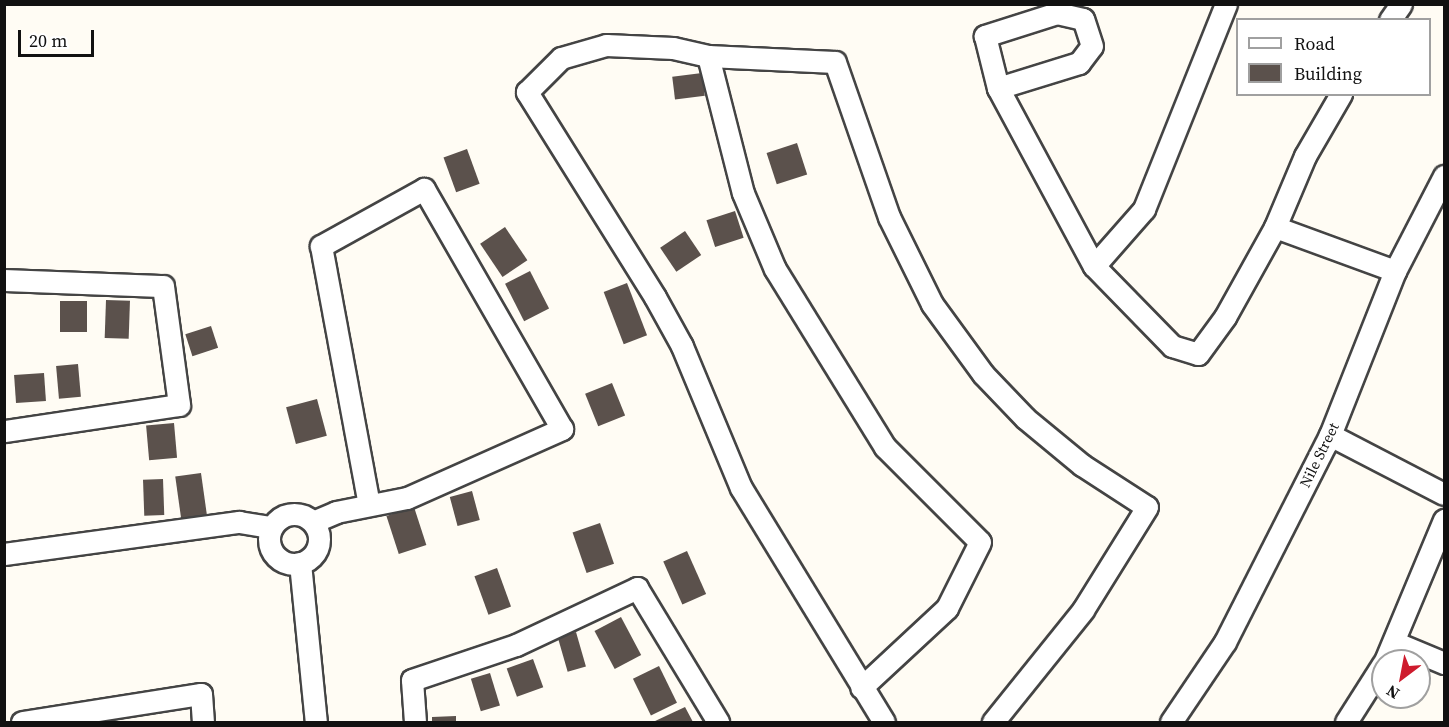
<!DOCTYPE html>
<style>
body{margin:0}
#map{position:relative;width:1449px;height:727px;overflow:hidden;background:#fffcf4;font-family:"Source Serif 4",serif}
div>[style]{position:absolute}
.building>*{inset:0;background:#5b514c;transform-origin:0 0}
.roads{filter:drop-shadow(2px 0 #444) drop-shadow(-2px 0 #444) drop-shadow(0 2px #444) drop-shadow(0 -2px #444)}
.street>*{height:21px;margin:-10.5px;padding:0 10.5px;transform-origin:10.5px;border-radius:10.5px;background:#fff}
.street>.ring{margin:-10.5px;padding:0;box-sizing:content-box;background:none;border:21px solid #fff;border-radius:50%}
span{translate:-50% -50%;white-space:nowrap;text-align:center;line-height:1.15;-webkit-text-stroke:6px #fff;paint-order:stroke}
.street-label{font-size:15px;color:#111}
.frame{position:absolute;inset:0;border:6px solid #111;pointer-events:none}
.legend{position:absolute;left:1236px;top:18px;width:195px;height:78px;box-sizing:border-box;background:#fff;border:2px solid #a0a0a0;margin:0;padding:8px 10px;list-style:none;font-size:18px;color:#111}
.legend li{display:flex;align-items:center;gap:12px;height:30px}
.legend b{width:30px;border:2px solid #a0a0a0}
.north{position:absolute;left:1371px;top:649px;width:60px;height:60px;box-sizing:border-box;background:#fff;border:2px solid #a0a0a0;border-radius:50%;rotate:212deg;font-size:16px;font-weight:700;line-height:24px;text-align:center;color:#111}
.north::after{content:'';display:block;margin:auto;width:21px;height:27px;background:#ce1b2d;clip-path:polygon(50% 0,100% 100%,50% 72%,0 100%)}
.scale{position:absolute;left:18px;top:30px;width:76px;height:27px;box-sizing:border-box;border:3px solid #111;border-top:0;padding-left:8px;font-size:18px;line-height:21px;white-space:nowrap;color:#111;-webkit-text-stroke:4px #fff;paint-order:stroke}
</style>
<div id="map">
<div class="building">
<i style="left:702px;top:73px;width:23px;height:30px;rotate:83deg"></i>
<i style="left:797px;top:143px;width:33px;height:32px;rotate:72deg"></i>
<i style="left:467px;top:149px;width:37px;height:25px;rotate:70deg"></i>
<i style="left:735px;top:211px;width:28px;height:30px;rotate:72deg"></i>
<i style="left:505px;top:227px;width:40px;height:30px;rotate:56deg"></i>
<i style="left:685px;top:231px;width:29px;height:30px;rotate:56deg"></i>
<i style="left:530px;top:271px;width:42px;height:28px;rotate:63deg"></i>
<i style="left:627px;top:283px;width:56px;height:25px;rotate:69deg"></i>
<i style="left:106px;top:300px;width:24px;height:38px;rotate:2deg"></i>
<i style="left:60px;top:301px;width:27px;height:31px"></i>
<i style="left:211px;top:326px;width:23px;height:27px;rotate:72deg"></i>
<i style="left:78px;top:364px;width:33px;height:22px;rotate:85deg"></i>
<i style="left:44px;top:373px;width:28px;height:30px;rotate:86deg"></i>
<i style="left:612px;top:383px;width:35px;height:29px;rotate:68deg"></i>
<i style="left:317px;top:399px;width:38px;height:32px;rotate:75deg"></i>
<i style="left:174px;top:423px;width:35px;height:28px;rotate:85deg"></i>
<i style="left:201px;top:473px;width:42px;height:26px;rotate:82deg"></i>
<i style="left:163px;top:479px;width:36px;height:20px;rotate:88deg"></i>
<i style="left:472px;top:491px;width:30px;height:23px;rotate:75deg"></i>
<i style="left:414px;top:507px;width:40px;height:29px;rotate:72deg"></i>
<i style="left:600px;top:523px;width:43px;height:29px;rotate:71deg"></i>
<i style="left:687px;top:551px;width:47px;height:26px;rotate:66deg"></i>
<i style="left:497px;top:568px;width:41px;height:24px;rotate:70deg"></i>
<i style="left:621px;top:617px;width:43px;height:30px;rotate:62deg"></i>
<i style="left:576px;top:632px;width:36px;height:19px;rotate:74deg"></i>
<i style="left:533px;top:659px;width:30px;height:28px;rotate:70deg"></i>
<i style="left:659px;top:666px;width:41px;height:29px;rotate:64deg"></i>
<i style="left:490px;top:673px;width:34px;height:20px;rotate:73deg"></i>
<i style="clip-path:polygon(685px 707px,693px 722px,653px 722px)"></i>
<i style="clip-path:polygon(456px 716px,456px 722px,432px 722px,432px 717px)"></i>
</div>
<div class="roads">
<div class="street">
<i style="left:1390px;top:20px;width:19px;rotate:-55deg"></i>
<i style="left:708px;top:56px;width:141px;rotate:75.7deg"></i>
<i style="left:743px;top:193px;width:82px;rotate:67.2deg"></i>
<i style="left:775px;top:269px;width:209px;rotate:58.3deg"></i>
<i style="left:885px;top:447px;width:134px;rotate:45deg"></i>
<i style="left:980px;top:542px;width:74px;rotate:116.6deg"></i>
<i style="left:947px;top:608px;width:117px;rotate:137.1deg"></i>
<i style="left:998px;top:88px;width:85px;rotate:-17.2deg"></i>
<i style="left:1079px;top:63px;width:21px;rotate:-53deg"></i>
<i style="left:1092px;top:46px;width:28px;rotate:-108deg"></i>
<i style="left:1083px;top:19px;width:27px;rotate:-167deg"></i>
<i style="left:1057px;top:13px;width:76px;rotate:162.3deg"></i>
<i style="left:985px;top:36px;width:54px;rotate:76deg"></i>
<i style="left:998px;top:88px;width:202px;rotate:61.7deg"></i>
<i style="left:1094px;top:266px;width:112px;rotate:45.7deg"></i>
<i style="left:1172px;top:346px;width:27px;rotate:17deg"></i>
<i style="left:1198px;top:354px;width:46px;rotate:-53.9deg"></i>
<i style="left:1225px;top:317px;width:103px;rotate:-60.9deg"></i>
<i style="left:1275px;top:227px;width:77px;rotate:-67.1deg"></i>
<i style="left:1305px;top:156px;width:72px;rotate:-59.9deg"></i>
<i style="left:1275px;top:227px;width:128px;rotate:20.1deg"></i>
<i style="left:1094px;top:266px;width:76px;rotate:-48.7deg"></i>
<i style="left:1144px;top:209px;width:221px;rotate:-68.2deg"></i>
<i style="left:4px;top:280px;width:159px;rotate:2.2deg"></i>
<i style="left:163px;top:286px;width:120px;rotate:82.3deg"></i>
<i style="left:179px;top:405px;width:177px;rotate:171.5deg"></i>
<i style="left:1330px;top:435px;width:128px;rotate:27.4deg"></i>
<i class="ring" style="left:269px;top:514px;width:29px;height:29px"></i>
<i style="left:313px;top:522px;width:25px;rotate:-23deg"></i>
<i style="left:336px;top:512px;width:72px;rotate:-11.2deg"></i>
<i style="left:407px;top:498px;width:170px;rotate:-24deg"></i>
<i style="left:562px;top:429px;width:277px;rotate:-119.9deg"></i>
<i style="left:424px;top:189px;width:118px;rotate:151deg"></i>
<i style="left:321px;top:246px;width:262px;rotate:79.5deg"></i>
<i style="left:4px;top:554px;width:237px;rotate:-7.8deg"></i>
<i style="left:239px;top:522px;width:32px;rotate:9deg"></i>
<i style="left:300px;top:563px;width:160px;rotate:84.3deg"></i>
<i style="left:1396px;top:643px;width:52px;rotate:22.6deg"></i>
<i style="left:1385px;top:661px;width:153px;rotate:-67.3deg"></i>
<i style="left:22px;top:722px;width:181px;rotate:-8.9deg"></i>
<i style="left:201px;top:694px;width:28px;rotate:86deg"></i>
<i style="left:415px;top:722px;width:42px;rotate:-94.1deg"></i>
<i style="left:412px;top:680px;width:110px;rotate:-18.6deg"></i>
<i style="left:516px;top:645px;width:134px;rotate:-25.2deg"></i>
<i style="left:637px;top:588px;width:157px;rotate:58.8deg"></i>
<i style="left:884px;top:722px;width:274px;rotate:-121.4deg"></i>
<i style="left:741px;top:488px;width:154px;rotate:-112.6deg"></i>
<i style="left:682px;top:346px;width:56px;rotate:-118.9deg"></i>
<i style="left:655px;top:297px;width:242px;rotate:-122deg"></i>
<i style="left:527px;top:92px;width:48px;rotate:-45deg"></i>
<i style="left:561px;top:58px;width:47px;rotate:-16.1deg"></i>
<i style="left:606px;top:45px;width:67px;rotate:2.6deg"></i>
<i style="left:673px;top:48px;width:36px;rotate:13deg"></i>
<i style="left:708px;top:56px;width:127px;rotate:2.7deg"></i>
<i style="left:835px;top:62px;width:164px;rotate:70.8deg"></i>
<i style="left:889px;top:217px;width:97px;rotate:63.7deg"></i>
<i style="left:932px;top:304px;width:87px;rotate:53.9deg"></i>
<i style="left:983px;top:374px;width:61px;rotate:46.3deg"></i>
<i style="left:1025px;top:418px;width:74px;rotate:39.5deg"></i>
<i style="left:1082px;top:465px;width:77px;rotate:32.9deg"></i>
<i style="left:1147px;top:507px;width:121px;rotate:121.9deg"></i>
<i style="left:1083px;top:610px;width:144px;rotate:128.8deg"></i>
<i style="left:1171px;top:722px;width:97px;rotate:-56deg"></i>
<i style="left:1225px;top:642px;width:232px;rotate:-63.1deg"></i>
<i style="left:1330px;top:435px;width:176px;rotate:-68.4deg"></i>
<i style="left:1395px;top:271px;width:107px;rotate:-62.7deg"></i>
<i style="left:1346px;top:722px;width:69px;rotate:-57.5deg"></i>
</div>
</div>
<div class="street-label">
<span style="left:1319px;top:455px;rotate:-64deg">Nile Street</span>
</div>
<div class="frame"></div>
<ul class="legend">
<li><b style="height:8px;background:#fff"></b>Road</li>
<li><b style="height:16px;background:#5b514c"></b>Building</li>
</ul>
<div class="north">N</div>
<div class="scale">20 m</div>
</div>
